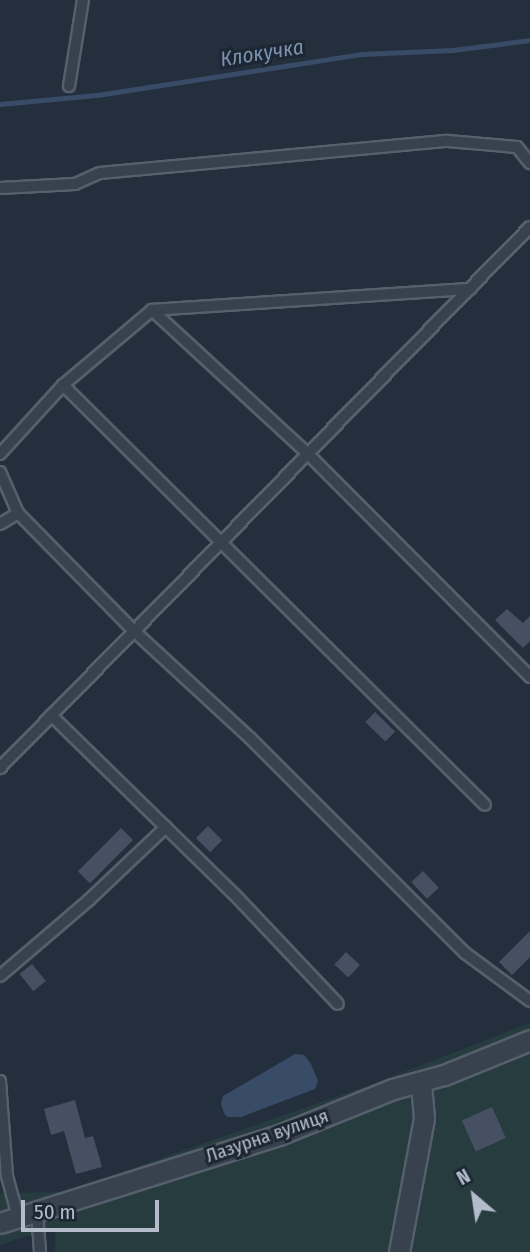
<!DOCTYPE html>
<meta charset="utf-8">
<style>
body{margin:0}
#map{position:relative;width:530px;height:1252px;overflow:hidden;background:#242f3e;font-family:"Fira Sans Condensed",sans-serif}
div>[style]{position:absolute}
.green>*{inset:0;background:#263c3f}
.water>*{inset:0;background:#394c67}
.stream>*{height:5px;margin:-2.5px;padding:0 2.5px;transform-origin:2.5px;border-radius:2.5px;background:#394c67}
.building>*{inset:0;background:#455162;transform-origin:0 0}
.roads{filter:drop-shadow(2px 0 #565f6c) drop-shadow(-2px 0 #565f6c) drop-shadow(0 2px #565f6c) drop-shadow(0 -2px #565f6c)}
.lane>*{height:10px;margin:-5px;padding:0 5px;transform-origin:5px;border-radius:5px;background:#38414e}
.street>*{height:19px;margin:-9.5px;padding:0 9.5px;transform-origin:9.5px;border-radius:9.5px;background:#38414e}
span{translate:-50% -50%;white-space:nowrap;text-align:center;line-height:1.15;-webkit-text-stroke:6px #1d2633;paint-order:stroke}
.street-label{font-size:19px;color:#b4bcc9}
.water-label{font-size:21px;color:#7c92b1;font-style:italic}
.north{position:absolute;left:439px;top:1161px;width:70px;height:70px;-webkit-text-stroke:5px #1d2633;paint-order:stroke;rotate:331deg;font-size:19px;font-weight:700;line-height:28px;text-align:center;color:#b4bcc9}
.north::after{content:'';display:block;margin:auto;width:24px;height:32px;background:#b4bcc9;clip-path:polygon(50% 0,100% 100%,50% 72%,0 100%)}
.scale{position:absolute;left:21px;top:1200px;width:138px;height:32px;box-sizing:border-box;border:4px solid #b4bcc9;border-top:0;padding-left:9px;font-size:21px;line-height:24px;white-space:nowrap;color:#b4bcc9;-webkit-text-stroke:5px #1d2633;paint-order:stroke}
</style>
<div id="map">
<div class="green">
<i style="clip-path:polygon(530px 1023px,530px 1252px,55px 1252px,55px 1227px,0 1245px,0 1193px,65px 1192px,378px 1082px)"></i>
</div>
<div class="water">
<i style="clip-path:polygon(295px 1054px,304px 1055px,311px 1064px,318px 1081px,315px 1089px,241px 1117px,227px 1117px,224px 1113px,221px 1104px,223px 1096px)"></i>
</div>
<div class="stream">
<i style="left:0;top:104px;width:97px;rotate:-5.3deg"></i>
<i style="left:97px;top:95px;width:267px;rotate:-8.8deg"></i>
<i style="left:361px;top:54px;width:92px;rotate:-2.5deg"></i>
<i style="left:453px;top:50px;width:78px;rotate:-7.4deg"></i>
</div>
<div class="building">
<i style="clip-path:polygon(507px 609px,523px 623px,530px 616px,530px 641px,523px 648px,495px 620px)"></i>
<i style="left:375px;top:712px;width:28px;height:14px;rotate:44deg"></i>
<i style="left:208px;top:826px;width:20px;height:17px;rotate:45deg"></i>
<i style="left:121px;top:828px;width:17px;height:61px;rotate:45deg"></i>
<i style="left:423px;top:871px;width:23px;height:16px;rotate:47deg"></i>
<i style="clip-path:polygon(530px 931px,530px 957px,512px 975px,499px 962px)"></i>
<i style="left:346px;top:952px;width:19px;height:17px;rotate:43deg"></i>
<i style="left:32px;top:964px;width:22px;height:16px;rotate:51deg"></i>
<i style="clip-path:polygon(75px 1100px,85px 1138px,93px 1136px,102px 1167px,76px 1174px,64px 1131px,51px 1135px,44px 1109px)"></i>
<i style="left:492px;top:1107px;width:34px;height:33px;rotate:66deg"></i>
</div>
<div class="roads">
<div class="lane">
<i style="left:69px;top:86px;width:87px;rotate:-80.8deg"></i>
<i style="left:0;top:188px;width:75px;rotate:-3.1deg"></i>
<i style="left:75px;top:184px;width:27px;rotate:-24deg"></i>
<i style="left:100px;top:173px;width:349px;rotate:-5.3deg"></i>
<i style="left:448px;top:141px;width:69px;rotate:5deg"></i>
<i style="left:517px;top:147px;width:21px;rotate:51deg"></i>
<i style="left:152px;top:310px;width:212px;rotate:42.7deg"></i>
<i style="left:308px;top:454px;width:315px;rotate:45.1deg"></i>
<i style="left:63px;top:385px;width:595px;rotate:44.86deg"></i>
<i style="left:0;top:454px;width:93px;rotate:-47.6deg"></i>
<i style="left:63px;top:385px;width:116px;rotate:-40.1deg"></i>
<i style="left:152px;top:310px;width:319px;rotate:-3.8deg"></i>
<i style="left:0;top:472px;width:45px;rotate:66.3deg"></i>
<i style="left:18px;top:513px;width:165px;rotate:45.5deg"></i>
<i style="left:134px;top:631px;width:158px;rotate:42.7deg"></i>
<i style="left:250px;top:738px;width:304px;rotate:45deg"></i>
<i style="left:465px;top:953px;width:81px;rotate:36.4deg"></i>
<i style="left:0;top:524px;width:21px;rotate:-31deg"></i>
<i style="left:51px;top:715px;width:256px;rotate:44.4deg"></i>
<i style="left:234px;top:894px;width:151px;rotate:46.6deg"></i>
<i style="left:0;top:768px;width:757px;rotate:-45.59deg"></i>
<i style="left:0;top:976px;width:117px;rotate:-40.5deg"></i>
<i style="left:89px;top:900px;width:106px;rotate:-43.5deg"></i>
<i style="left:0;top:1081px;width:95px;rotate:85.8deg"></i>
<i style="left:7px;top:1176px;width:42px;rotate:75deg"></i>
<i style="left:37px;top:1212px;width:40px;rotate:85.7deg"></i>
</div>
<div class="street">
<i style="left:0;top:1223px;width:293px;rotate:-17.5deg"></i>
<i style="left:279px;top:1135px;width:123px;rotate:-22deg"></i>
<i style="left:393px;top:1089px;width:53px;rotate:-15.4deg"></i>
<i style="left:444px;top:1075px;width:93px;rotate:-22.1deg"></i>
<i style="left:399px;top:1252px;width:136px;rotate:-79.4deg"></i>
<i style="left:424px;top:1118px;width:36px;rotate:-95deg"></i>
</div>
</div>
<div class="street-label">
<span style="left:267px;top:1136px;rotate:-19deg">Лазурна вулиця</span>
</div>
<div class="water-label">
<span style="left:262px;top:53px;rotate:-9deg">Клокучка</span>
</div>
<div class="north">N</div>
<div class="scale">50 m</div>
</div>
